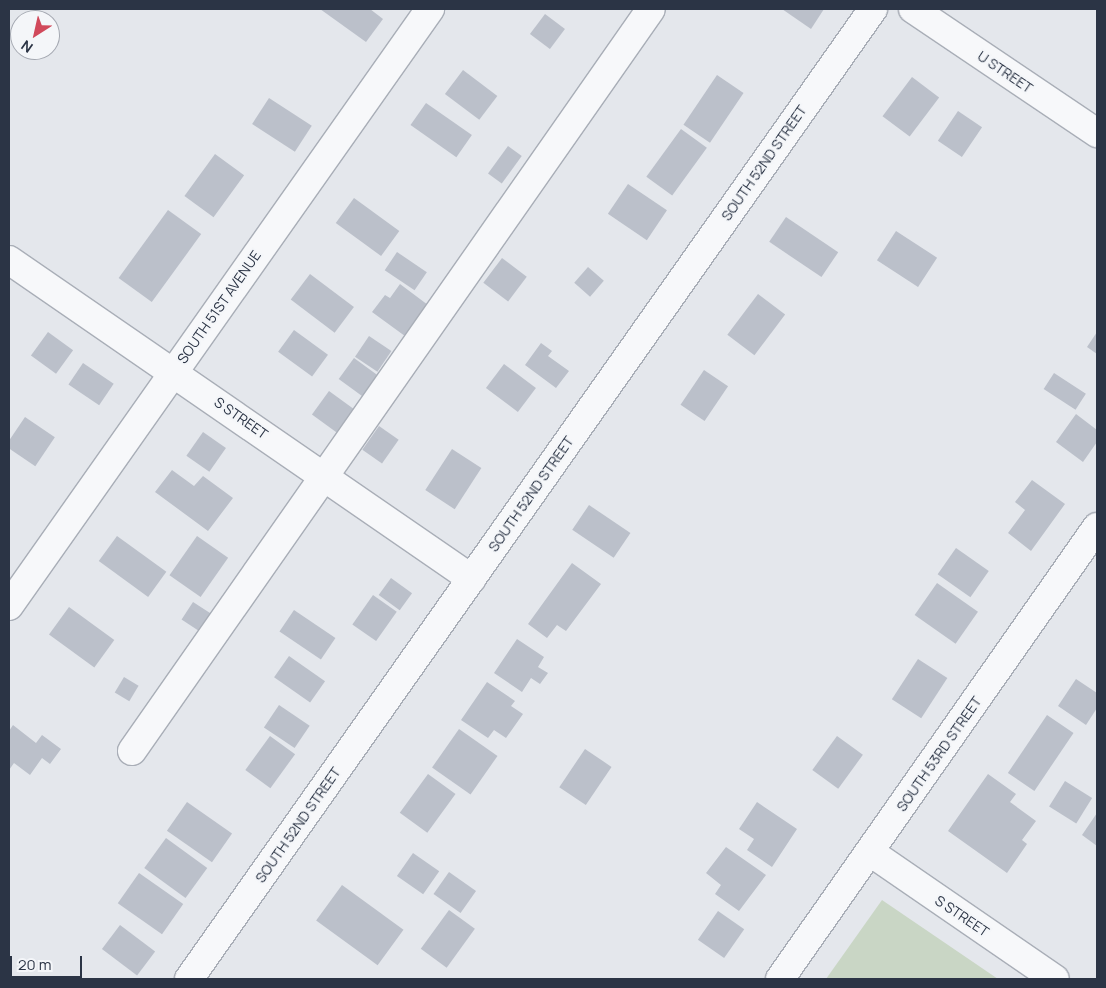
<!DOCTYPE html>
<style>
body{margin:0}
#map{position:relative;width:1106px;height:988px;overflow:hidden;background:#e4e7ec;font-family:Manrope,sans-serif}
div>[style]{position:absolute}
.green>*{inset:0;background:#c9d6c5}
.building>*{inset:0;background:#bbc0ca;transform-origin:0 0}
.roads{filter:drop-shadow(1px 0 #a9aeb7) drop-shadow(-1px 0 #a9aeb7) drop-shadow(0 1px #a9aeb7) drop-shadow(0 -1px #a9aeb7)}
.minor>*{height:28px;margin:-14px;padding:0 14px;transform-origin:14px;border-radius:14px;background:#f7f8fa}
span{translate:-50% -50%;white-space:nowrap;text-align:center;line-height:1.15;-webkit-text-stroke:4px #f4f6f9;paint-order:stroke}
.street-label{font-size:14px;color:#2b3445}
.frame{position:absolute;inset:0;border:10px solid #2b3445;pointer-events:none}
.north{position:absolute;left:10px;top:10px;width:50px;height:50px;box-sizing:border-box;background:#f4f6f9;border:1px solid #a4a8b1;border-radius:50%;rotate:215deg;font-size:14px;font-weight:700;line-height:20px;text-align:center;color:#2b3445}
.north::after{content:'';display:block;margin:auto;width:18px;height:22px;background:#d1495b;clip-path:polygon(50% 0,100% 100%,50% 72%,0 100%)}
.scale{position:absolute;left:10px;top:956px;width:72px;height:22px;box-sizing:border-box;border:2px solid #2b3445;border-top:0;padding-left:6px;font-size:15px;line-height:18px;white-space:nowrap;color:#2b3445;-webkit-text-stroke:4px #f4f6f9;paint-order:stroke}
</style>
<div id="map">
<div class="green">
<i style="clip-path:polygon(882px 900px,998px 979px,826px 979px)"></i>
</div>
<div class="building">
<i style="clip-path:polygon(320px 9px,370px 9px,383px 19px,366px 42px)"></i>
<i style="clip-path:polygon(782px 9px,824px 9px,811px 29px)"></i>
<i style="left:545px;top:14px;width:25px;height:25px;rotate:37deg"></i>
<i style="left:463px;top:70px;width:43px;height:30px;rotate:37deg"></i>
<i style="left:717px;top:75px;width:32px;height:60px;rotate:34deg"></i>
<i style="left:912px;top:77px;width:34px;height:49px;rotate:37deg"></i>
<i style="left:269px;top:98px;width:51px;height:31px;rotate:33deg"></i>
<i style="left:426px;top:103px;width:56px;height:27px;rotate:35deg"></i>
<i style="left:958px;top:111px;width:29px;height:36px;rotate:34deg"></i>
<i style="left:681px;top:129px;width:32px;height:59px;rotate:36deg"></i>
<i style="left:508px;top:146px;width:17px;height:34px;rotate:36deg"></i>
<i style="left:215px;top:154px;width:36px;height:52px;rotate:36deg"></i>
<i style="left:628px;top:184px;width:47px;height:36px;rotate:34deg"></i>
<i style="left:354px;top:198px;width:56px;height:31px;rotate:36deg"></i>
<i style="left:168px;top:210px;width:41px;height:84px;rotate:36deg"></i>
<i style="left:786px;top:217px;width:63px;height:30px;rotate:34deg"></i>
<i style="left:896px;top:231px;width:49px;height:35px;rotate:33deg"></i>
<i style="left:397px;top:252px;width:36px;height:22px;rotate:34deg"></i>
<i style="left:502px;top:258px;width:31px;height:31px;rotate:37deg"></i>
<i style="left:588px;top:267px;width:21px;height:21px;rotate:41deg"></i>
<i style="left:310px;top:274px;width:55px;height:32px;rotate:37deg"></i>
<i style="clip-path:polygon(400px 284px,432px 308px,409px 339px,372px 312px,385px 295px,390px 298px)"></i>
<i style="left:758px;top:294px;width:34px;height:51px;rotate:37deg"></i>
<i style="left:294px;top:330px;width:42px;height:27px;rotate:36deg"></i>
<i style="left:48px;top:332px;width:31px;height:29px;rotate:36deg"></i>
<i style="clip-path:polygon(1097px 332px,1097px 354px,1087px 347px)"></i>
<i style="left:369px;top:336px;width:27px;height:25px;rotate:34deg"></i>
<i style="clip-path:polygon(541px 343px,552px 351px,548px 356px,569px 371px,556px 388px,525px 365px)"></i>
<i style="left:354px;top:358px;width:36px;height:26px;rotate:36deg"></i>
<i style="left:83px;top:363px;width:37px;height:26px;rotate:34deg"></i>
<i style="left:504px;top:364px;width:40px;height:30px;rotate:37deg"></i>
<i style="left:704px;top:370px;width:29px;height:42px;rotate:34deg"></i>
<i style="left:1054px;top:373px;width:38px;height:19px;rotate:33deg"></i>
<i style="left:329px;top:391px;width:37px;height:29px;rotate:36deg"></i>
<i style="clip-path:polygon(1076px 414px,1097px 430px,1097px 442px,1083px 462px,1056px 442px)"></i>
<i style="left:25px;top:417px;width:36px;height:35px;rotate:34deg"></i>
<i style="left:379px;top:426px;width:24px;height:29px;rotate:35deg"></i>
<i style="left:203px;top:432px;width:28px;height:29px;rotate:35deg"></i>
<i style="left:452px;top:449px;width:35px;height:49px;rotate:33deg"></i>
<i style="clip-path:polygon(172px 470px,194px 486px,203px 476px,233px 498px,208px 531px,155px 492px)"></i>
<i style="clip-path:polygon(1032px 480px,1065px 504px,1031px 551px,1008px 533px,1025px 510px,1015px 502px)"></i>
<i style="left:589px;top:505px;width:50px;height:30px;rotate:34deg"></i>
<i style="left:117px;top:536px;width:61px;height:31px;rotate:36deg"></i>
<i style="left:197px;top:536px;width:38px;height:48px;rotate:35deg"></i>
<i style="left:956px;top:548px;width:40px;height:32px;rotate:35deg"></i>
<i style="clip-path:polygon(572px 563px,601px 584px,566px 631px,557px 625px,547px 638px,528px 624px)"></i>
<i style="left:391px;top:578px;width:26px;height:21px;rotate:36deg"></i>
<i style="left:937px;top:583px;width:50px;height:39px;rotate:35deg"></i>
<i style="left:373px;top:595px;width:29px;height:36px;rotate:35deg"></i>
<i style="left:193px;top:602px;width:24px;height:21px;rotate:33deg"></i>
<i style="left:69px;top:607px;width:56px;height:34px;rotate:36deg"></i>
<i style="left:294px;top:610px;width:50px;height:26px;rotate:34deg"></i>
<i style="clip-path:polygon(517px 639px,544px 657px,538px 667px,548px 673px,540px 684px,531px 678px,522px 692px,494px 673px)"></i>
<i style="left:289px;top:656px;width:44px;height:26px;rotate:35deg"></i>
<i style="left:918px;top:659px;width:35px;height:48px;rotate:33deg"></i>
<i style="left:124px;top:677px;width:17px;height:18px;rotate:31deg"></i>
<i style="clip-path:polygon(1076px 679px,1097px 693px,1097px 708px,1086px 725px,1058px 706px)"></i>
<i style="clip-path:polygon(487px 682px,515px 701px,511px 706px,523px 714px,506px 738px,494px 730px,488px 738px,461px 720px)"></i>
<i style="left:279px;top:705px;width:37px;height:27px;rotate:34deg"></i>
<i style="left:1047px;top:715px;width:32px;height:70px;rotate:34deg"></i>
<i style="clip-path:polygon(13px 725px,36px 743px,42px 735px,61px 749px,50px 764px,42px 758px,30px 775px,14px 763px,9px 770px,9px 731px)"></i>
<i style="left:459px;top:729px;width:47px;height:47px;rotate:35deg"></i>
<i style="left:270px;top:736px;width:31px;height:42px;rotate:36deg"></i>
<i style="left:837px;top:736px;width:32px;height:42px;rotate:36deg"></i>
<i style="left:585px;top:749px;width:32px;height:46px;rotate:34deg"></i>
<i style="left:428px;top:774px;width:34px;height:48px;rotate:36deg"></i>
<i style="clip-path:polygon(988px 774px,1016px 794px,1010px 802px,1036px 821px,1022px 840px,1027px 844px,1007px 873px,948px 831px)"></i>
<i style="left:1065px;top:781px;width:32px;height:30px;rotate:32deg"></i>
<i style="left:187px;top:802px;width:55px;height:35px;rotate:35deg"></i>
<i style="clip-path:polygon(757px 802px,797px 829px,772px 867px,747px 850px,754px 839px,739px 829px)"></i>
<i style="clip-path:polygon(1097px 813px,1097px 846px,1082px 835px)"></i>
<i style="left:166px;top:838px;width:51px;height:37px;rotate:36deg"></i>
<i style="clip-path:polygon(726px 847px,766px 875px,739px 911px,715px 894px,721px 885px,706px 873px)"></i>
<i style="left:413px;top:853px;width:32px;height:28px;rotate:35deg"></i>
<i style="left:449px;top:872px;width:33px;height:27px;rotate:35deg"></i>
<i style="left:139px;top:873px;width:54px;height:37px;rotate:35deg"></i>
<i style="left:342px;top:885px;width:76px;height:44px;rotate:36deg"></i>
<i style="left:449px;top:910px;width:32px;height:48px;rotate:36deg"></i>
<i style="left:718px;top:911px;width:32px;height:35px;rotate:35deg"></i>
<i style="left:120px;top:925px;width:44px;height:30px;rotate:37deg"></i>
</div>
<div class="roads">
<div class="minor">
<i style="left:913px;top:9px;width:222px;rotate:34deg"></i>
<i style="left:9px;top:260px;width:562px;rotate:34.57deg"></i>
<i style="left:9px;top:606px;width:731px;rotate:-54.81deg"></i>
<i style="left:132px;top:751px;width:905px;rotate:-55.03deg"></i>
<i style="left:870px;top:852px;width:224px;rotate:34.5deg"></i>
<i style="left:189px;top:979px;width:1187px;rotate:-54.81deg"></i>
<i style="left:780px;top:979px;width:552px;rotate:-54.96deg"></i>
</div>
</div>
<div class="street-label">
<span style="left:1005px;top:72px;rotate:34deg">U STREET</span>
<span style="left:764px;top:163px;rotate:-55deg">SOUTH 52ND STREET</span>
<span style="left:219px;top:307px;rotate:-55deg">SOUTH 51ST AVENUE</span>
<span style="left:241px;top:418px;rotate:35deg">S STREET</span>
<span style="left:531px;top:494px;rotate:-55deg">SOUTH 52ND STREET</span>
<span style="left:939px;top:754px;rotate:-55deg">SOUTH 53RD STREET</span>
<span style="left:298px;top:825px;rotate:-55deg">SOUTH 52ND STREET</span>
<span style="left:962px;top:916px;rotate:34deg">S STREET</span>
</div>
<div class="frame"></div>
<div class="north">N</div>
<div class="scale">20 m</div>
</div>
